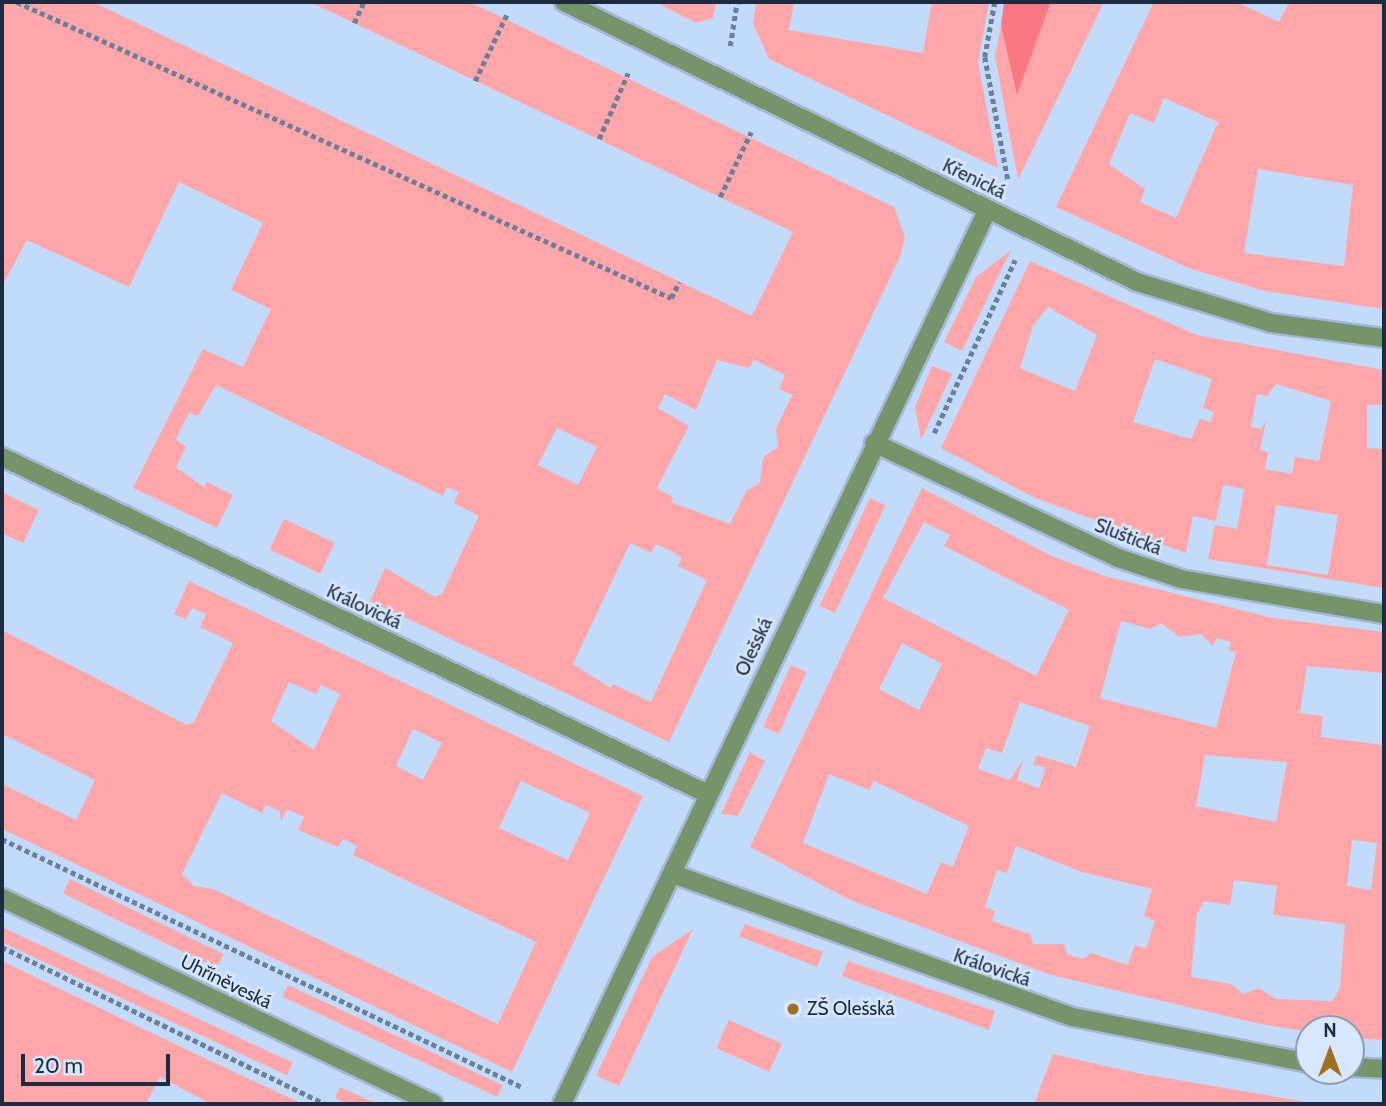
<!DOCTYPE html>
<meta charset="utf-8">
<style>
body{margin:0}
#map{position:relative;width:1386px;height:1106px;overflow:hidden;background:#c3dbfb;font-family:Cabin,sans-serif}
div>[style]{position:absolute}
.green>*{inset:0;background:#ffa6aa;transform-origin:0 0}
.forest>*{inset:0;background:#f87883}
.path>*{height:4.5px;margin-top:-2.25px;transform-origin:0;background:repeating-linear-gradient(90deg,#6b7f99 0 5px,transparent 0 8.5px)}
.roads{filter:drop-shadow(2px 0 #a2b8d6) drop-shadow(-2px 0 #a2b8d6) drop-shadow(0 2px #a2b8d6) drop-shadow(0 -2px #a2b8d6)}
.street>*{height:18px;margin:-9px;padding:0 9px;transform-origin:9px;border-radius:9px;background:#769469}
.dots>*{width:19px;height:19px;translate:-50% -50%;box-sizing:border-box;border:4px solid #d7e7fd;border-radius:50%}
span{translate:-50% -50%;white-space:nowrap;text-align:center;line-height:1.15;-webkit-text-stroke:5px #d7e7fd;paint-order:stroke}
.street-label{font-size:19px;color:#1c2b40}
.poi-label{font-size:19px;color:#1c2b40}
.left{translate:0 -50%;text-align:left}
.frame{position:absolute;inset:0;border:4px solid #1c2b40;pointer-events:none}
.north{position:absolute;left:1295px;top:1015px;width:70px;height:70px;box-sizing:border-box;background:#d7e7fd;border:2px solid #8c9cb1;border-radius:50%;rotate:0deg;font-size:19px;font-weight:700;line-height:28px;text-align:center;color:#1c2b40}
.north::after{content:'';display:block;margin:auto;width:24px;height:32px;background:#9d6f20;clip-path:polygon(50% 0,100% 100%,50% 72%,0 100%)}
.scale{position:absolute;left:21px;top:1054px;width:149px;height:32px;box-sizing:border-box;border:4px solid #1c2b40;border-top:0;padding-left:9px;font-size:21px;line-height:24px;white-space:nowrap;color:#1c2b40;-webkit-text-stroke:5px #d7e7fd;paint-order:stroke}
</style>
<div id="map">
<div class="green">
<i style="clip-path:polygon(evenodd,2px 2px,93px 2px,752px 316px,793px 232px,310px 2px,470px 2px,894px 207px,905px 237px,900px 257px,669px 742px,370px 601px,385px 568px,435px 597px,442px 594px,479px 516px,454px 503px,459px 492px,447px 487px,443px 496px,216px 385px,198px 416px,189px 413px,176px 439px,186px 447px,176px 467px,204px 487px,207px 482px,233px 495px,217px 528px,133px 488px,203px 349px,243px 367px,271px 309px,231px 290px,263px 223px,179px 182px,129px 287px,27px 240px,2px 286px,2px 2px,717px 360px,749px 368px,754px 360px,785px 375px,779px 389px,792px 395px,776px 429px,778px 447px,763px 457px,760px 483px,747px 490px,730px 524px,671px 502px,673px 497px,657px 488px,689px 426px,658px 408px,665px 394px,696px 410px,717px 360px,2px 2px,557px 428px,597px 447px,578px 485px,538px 465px,557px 428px,2px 2px,630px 543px,651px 553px,656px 544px,673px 552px,682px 558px,678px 566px,707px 580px,651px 702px,613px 684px,611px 688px,573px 664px,630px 543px)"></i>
<i style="clip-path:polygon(655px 2px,716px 2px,713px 18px,696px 23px)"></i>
<i style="clip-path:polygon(756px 2px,794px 2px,789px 30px,923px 53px,932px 2px,989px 2px,978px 62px,998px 168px,769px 59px,753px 23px)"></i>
<i style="clip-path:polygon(1051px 2px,1104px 2px,1018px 180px,995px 56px,1001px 26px,1017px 93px)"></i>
<i style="clip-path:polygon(evenodd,1154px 2px,1237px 2px,1279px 22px,1289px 2px,1384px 2px,1384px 309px,1265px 291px,1191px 269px,1056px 207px,1154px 2px,1164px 98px,1218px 122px,1176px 218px,1140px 202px,1145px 189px,1109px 164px,1130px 113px,1154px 123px,1164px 98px,1154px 2px,1258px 169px,1353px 185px,1344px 266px,1244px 253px,1258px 169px)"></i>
<i style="clip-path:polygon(1011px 250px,962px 351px,944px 342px,976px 277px)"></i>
<i style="clip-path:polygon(evenodd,1030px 261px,1197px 335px,1384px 370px,1384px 405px,1367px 405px,1367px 448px,1384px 449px,1384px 588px,1208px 559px,1215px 525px,1237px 529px,1244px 489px,1223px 485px,1216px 521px,1193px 516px,1186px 553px,1035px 498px,941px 448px,1030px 261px,1048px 307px,1097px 335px,1075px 391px,1020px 368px,1033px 326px,1048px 307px,1030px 261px,1155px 359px,1212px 379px,1203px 408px,1214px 412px,1211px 422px,1200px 419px,1191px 439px,1133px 422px,1155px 359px,1030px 261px,1276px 384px,1331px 401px,1319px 461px,1295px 457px,1292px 474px,1265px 469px,1268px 452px,1260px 450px,1266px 421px,1261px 429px,1251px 427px,1257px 394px,1267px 396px,1276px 384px,1030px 261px,1276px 505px,1338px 515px,1328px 575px,1267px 565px,1276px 505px)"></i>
<i style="clip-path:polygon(932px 366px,952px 374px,921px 440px,915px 407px)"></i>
<i style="clip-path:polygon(evenodd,922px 488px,1052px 556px,1105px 576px,1273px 618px,1384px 632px,1384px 673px,1307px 666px,1300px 713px,1323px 716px,1321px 737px,1384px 745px,1384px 1040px,1351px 1038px,1351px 1029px,1309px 1032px,1256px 1023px,1051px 975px,850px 900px,750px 847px,922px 488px,924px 522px,950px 535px,944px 546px,1069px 610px,1036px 676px,883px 598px,924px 522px,922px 488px,1121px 621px,1151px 629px,1161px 623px,1180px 637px,1201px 634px,1213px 646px,1216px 638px,1231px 642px,1229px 650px,1236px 652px,1216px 728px,1100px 698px,1121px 621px,922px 488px,902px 643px,942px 664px,919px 710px,879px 689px,902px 643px,922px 488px,1020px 702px,1090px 726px,1076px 767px,1037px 755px,1033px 764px,1046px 768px,1039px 788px,1017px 780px,1023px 760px,1010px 780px,978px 769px,986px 748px,1002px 753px,1020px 702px,922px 488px,1205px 755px,1287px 762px,1276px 822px,1196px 806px,1205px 755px,922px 488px,829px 774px,869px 790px,874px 781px,969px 826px,953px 867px,941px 862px,927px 894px,803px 843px,829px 774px,922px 488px,1352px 840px,1377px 843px,1371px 890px,1347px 886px,1352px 840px,922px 488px,1016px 846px,1082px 872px,1152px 889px,1144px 916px,1155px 921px,1146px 949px,1135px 945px,1128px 965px,1091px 953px,1083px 959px,1067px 954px,1064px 944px,1033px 944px,1030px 934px,992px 921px,995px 911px,985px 907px,997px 870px,1007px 873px,1016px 846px,922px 488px,1234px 880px,1277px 886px,1273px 915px,1345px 924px,1340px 988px,1333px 1001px,1276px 999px,1259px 988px,1243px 994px,1231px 984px,1191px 977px,1197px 914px,1204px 901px,1230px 905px,1234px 880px)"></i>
<i style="clip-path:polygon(2px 492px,39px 510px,23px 543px,2px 533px)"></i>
<i style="left:870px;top:498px;width:17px;height:119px;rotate:25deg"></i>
<i style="left:284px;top:519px;width:56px;height:34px;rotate:25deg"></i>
<i style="clip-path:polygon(evenodd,189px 581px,643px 796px,512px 1072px,2px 829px,2px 784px,76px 820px,95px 780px,2px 734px,2px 630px,187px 725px,194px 722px,233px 643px,200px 627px,206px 614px,192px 608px,186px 619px,174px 614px,189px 581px,289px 682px,316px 694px,321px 685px,340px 694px,314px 750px,271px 721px,289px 682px,189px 581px,413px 729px,442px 743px,423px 780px,396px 766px,413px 729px,189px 581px,521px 781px,590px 813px,568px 860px,499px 828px,521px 781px,189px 581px,222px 793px,262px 813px,266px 805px,280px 811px,281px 821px,287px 809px,304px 817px,298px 830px,338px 847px,343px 839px,357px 846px,353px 855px,536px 942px,498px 1024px,213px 889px,194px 886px,182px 874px,222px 793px)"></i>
<i style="left:791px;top:665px;width:17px;height:68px;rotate:24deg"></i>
<i style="clip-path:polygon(750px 752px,765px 761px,738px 816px,721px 814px)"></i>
<i style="left:70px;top:879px;width:171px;height:16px;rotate:26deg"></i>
<i style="clip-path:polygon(745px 924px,823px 952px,817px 967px,739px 936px)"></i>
<i style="left:2px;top:927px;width:321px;height:14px;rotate:25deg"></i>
<i style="clip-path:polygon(693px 929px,619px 1086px,596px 1076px,652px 957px)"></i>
<i style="clip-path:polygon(2px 961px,175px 1044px,303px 1104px,211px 1104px,160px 1077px,146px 1104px,2px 1104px)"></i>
<i style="clip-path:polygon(848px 961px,995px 1011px,989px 1030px,842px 976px)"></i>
<i style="left:288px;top:985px;width:237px;height:13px;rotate:25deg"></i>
<i style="left:729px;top:1020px;width:58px;height:31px;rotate:24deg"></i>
<i style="clip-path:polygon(1053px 1054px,1137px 1073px,1318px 1104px,1034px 1104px)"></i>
<i style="clip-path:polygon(340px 1087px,378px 1104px,348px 1104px,335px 1098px)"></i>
</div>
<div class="forest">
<i style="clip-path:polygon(1004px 2px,1051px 2px,1017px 95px,1001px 26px)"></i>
</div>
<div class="path">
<i style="left:17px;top:2px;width:718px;rotate:24.35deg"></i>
<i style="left:671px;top:298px;width:18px;rotate:-63deg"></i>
<i style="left:995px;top:2px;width:56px;rotate:100.3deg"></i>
<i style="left:985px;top:57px;width:125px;rotate:79.4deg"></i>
<i style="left:354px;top:23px;width:23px;rotate:-65deg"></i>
<i style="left:730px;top:46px;width:45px;rotate:-81deg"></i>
<i style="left:475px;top:81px;width:76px;rotate:-64.4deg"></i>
<i style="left:599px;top:139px;width:72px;rotate:-66.3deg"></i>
<i style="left:720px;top:197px;width:72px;rotate:-64.5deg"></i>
<i style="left:934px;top:433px;width:191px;rotate:-64.9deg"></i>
<i style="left:2px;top:839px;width:576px;rotate:25.5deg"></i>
<i style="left:2px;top:947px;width:360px;rotate:25.9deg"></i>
</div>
<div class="roads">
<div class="street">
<i style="left:564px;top:2px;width:638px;rotate:26.04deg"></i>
<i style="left:1137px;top:282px;width:140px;rotate:17deg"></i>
<i style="left:1271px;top:323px;width:114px;rotate:7.6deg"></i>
<i style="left:874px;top:443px;width:270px;rotate:25.2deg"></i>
<i style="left:1118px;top:558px;width:66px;rotate:18.4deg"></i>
<i style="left:1181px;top:579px;width:206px;rotate:9.8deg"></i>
<i style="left:2px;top:457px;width:782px;rotate:25.52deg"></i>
<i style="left:673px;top:874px;width:425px;rotate:19.7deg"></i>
<i style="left:1073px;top:1017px;width:240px;rotate:11deg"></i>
<i style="left:2px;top:898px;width:478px;rotate:25.5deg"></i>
<i style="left:1351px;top:1067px;width:33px;rotate:3deg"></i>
<i style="left:562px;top:1104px;width:991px;rotate:-64.55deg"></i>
</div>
</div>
<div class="dots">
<i style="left:793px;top:1009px;background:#9d6f20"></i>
</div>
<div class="street-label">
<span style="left:974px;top:179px;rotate:26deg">Křenická</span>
<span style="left:1128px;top:537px;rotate:21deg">Sluštická</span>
<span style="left:364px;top:607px;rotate:25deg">Královická</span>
<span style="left:754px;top:647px;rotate:-65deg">Olešská</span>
<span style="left:992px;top:968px;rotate:19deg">Královická</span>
<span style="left:226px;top:982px;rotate:26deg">Uhříněveská</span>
</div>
<div class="poi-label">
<span class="left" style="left:807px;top:1009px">ZŠ Olešská</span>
</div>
<div class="frame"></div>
<div class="north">N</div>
<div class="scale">20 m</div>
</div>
